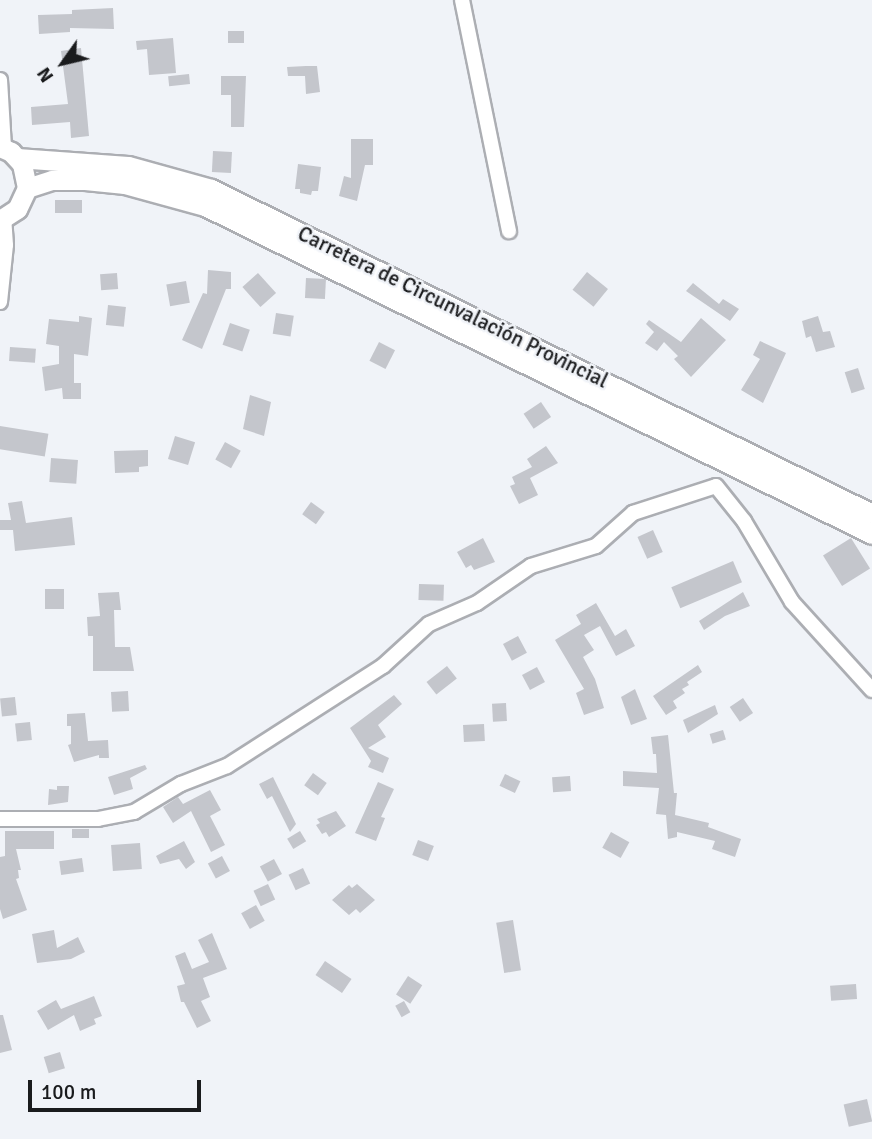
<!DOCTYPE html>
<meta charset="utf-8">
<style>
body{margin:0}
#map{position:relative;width:872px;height:1139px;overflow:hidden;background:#f0f3f8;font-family:Signika,sans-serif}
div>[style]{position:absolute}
.building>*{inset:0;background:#c4c6cc;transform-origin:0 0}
.roads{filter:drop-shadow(2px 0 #acaeb3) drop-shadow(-2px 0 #acaeb3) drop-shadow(0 2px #acaeb3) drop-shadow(0 -2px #acaeb3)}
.minor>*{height:14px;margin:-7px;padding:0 7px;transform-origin:7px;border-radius:7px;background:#fff}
.highway>*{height:19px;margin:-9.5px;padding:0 9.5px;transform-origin:9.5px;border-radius:9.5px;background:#fff}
span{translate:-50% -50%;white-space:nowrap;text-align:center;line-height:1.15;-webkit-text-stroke:5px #f0f3f8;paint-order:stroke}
.street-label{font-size:21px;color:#1a1b1d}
.north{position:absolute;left:28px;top:28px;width:70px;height:70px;-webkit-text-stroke:5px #f0f3f8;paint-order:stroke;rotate:236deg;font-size:19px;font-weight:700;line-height:28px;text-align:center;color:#1a1b1d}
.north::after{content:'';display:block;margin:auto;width:24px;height:32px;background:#1a1b1d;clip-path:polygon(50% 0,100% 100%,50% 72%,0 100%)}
.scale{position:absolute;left:28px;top:1080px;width:173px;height:32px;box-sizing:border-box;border:4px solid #1a1b1d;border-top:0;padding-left:9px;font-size:21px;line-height:24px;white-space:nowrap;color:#1a1b1d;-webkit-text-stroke:5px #f0f3f8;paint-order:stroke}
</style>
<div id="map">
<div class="building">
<i style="clip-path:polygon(113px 8px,114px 29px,70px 28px,70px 32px,39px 34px,38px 15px,72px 14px,72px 10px)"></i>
<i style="left:244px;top:31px;width:12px;height:16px;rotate:90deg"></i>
<i style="clip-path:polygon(173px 38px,176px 73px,149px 75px,147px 49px,137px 50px,136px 41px)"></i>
<i style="clip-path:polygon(81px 48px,89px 136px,71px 138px,70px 122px,32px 125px,31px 107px,68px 104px,61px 51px)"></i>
<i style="clip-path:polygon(306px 66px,317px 66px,320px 92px,306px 94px,305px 76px,288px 76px,287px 67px)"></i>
<i style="left:189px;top:74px;width:10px;height:21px;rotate:84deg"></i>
<i style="clip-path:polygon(221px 76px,246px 76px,244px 127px,231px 127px,231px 95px,221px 95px)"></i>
<i style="clip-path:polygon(351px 139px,373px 139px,373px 165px,365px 165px,357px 201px,339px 196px,344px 176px,351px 178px)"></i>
<i style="left:213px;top:151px;width:19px;height:21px;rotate:3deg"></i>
<i style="clip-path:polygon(298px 164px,321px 167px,318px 191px,312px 191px,311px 195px,300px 193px,300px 189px,295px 189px)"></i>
<i style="left:55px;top:200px;width:27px;height:13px"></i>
<i style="clip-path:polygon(208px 270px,231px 272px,231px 289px,226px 289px,202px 349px,182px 340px,203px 293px,207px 294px)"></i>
<i style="left:587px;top:272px;width:27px;height:23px;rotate:39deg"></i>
<i style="left:117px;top:273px;width:16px;height:17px;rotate:86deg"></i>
<i style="left:258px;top:273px;width:27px;height:21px;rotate:48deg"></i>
<i style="left:306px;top:278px;width:20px;height:20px;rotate:3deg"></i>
<i style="left:186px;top:281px;width:22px;height:20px;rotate:80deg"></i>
<i style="clip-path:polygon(693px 283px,719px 304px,723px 299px,739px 309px,730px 321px,686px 291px)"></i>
<i style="left:108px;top:305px;width:18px;height:20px;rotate:6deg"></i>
<i style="left:276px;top:313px;width:18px;height:21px;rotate:9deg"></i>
<i style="clip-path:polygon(79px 316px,92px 318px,88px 356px,74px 354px,74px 383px,81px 383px,81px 399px,63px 399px,62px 388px,45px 391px,42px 367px,59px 364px,59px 346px,46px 344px,49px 319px,79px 322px)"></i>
<i style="clip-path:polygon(818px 316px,823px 332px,830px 331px,835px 347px,816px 352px,811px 336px,806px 338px,802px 321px)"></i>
<i style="clip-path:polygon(701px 318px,726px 340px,691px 377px,674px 359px,678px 356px,664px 342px,657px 351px,645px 343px,654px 332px,646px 324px,649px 320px,681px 342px)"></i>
<i style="left:230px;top:323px;width:21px;height:23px;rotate:19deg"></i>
<i style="clip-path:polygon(760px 341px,786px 353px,763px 403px,741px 390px,760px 359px,753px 355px)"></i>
<i style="left:379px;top:342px;width:18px;height:21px;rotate:27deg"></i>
<i style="left:10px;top:347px;width:26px;height:14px;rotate:4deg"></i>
<i style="left:858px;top:368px;width:22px;height:14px;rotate:72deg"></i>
<i style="clip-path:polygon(250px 395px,271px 402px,264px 436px,243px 429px)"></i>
<i style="left:541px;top:402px;width:18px;height:21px;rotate:56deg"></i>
<i style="left:0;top:426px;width:49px;height:23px;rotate:9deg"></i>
<i style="left:175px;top:436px;width:21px;height:24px;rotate:17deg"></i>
<i style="left:225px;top:442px;width:18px;height:20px;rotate:29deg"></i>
<i style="clip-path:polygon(546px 446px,558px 463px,530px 478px,538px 495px,519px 504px,510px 486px,515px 484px,512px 477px,532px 467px,527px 459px)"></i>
<i style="clip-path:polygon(148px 450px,148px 466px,139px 467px,139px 472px,115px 473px,114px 451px)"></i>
<i style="left:51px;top:458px;width:27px;height:24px;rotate:4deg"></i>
<i style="clip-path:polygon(22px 501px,26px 523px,72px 517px,75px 545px,15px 551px,13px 530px,0 530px,0 520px,11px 520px,8px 503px)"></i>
<i style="left:311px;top:502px;width:17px;height:15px;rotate:36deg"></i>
<i style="left:653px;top:530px;width:24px;height:17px;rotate:66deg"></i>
<i style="clip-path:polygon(483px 538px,495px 562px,474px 570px,471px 565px,466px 568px,457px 552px)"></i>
<i style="left:851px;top:538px;width:36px;height:33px;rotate:58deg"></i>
<i style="left:733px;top:561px;width:23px;height:67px;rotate:67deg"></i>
<i style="left:419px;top:584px;width:25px;height:16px;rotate:2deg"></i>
<i style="left:45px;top:589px;width:19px;height:20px"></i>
<i style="clip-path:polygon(119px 592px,121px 610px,114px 610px,115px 647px,130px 647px,134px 671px,93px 671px,93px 636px,88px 636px,87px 617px,100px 616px,98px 593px)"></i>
<i style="clip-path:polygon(743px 592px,750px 606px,725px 616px,704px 630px,699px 621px)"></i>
<i style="clip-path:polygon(596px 603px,615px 636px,626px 629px,635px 646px,616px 656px,600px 626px,584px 635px,594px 650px,583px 657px,595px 679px,604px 708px,584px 715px,576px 693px,584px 689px,555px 640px,581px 624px,576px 615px)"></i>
<i style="left:518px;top:636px;width:19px;height:17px;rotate:62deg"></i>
<i style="clip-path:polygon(698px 665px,702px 672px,687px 682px,689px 685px,682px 689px,685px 693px,673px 701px,677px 708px,666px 715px,653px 696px)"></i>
<i style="left:447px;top:666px;width:16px;height:26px;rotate:52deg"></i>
<i style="left:537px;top:667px;width:17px;height:17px;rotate:62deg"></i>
<i style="clip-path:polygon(635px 689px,647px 719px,631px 725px,621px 697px)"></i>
<i style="left:128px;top:691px;width:20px;height:17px;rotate:87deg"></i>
<i style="clip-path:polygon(394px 695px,402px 704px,378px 725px,386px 737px,368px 748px,389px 758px,383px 773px,368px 767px,371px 761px,350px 728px)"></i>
<i style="left:15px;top:697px;width:18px;height:15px;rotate:84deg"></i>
<i style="left:743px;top:698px;width:18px;height:16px;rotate:56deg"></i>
<i style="left:506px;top:703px;width:18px;height:14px;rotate:87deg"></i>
<i style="clip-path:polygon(715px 705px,718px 714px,688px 733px,683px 720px)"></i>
<i style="clip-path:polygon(85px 713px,88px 741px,108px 740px,109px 758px,99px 758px,99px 755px,74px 762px,68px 745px,71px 744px,71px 726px,67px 726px,67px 714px)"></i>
<i style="left:30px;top:722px;width:18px;height:15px;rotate:84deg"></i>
<i style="left:484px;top:724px;width:17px;height:21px;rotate:87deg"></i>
<i style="left:723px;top:730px;width:10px;height:14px;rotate:73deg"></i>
<i style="clip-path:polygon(668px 735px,674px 793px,677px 793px,675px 815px,709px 823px,708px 827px,741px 839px,735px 857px,712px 849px,715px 841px,677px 832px,677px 837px,668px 839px,666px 815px,656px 814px,659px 788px,623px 786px,623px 771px,657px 773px,656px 754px,653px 754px,651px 737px)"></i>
<i style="clip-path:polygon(145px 765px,147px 769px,130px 778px,133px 789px,114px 795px,108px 777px)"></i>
<i style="left:313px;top:773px;width:17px;height:15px;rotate:36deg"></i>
<i style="left:505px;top:774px;width:17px;height:13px;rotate:25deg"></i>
<i style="left:570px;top:776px;width:15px;height:18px;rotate:86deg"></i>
<i style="clip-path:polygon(273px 777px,296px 824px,290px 832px,272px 796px,267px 799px,259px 784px)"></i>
<i style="clip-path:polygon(378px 782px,394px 789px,381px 817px,385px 818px,376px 841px,355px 833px)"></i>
<i style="clip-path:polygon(57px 786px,69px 786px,68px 802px,48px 805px,49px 789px,57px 790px)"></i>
<i style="clip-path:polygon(210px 790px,221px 810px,210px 816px,225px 845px,211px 852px,191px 811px,173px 823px,163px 807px,178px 797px,183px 804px)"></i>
<i style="clip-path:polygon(336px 811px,346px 826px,329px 837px,326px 832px,322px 834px,316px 825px,320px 823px,317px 819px)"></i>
<i style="left:72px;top:829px;width:17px;height:9px"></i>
<i style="clip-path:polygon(5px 831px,54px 831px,54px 849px,16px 849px,21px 870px,18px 870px,19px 878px,16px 879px,27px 910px,3px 919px,0 909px,0 857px,5px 856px)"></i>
<i style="left:300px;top:831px;width:12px;height:15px;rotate:59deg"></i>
<i style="left:611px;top:832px;width:21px;height:18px;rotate:29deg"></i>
<i style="left:418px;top:840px;width:17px;height:16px;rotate:21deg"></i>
<i style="clip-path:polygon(184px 841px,195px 862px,186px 869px,179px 859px,160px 864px,156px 856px)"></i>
<i style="left:140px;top:843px;width:26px;height:29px;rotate:86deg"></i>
<i style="left:222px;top:856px;width:17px;height:16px;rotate:62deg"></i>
<i style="left:82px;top:858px;width:14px;height:23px;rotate:82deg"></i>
<i style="left:274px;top:859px;width:17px;height:16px;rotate:62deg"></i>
<i style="left:303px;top:868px;width:17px;height:16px;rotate:65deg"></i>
<i style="left:268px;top:884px;width:17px;height:16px;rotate:65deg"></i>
<i style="clip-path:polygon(357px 884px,375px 900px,360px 913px,356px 909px,349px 915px,332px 900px,349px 885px,352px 888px)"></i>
<i style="left:256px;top:905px;width:18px;height:17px;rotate:61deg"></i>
<i style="left:513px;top:920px;width:51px;height:17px;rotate:81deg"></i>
<i style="clip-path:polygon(54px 930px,57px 948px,78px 937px,85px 952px,71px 959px,37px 963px,32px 934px)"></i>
<i style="clip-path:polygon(212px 933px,227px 969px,203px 978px,210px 997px,201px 1001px,211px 1021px,197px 1028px,184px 1002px,181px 1002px,177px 986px,185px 984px,175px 956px,185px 952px,192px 969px,209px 962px,198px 940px)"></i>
<i style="left:325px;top:961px;width:32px;height:17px;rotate:34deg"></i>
<i style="left:408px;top:976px;width:17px;height:22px;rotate:33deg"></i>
<i style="left:856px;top:984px;width:15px;height:26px;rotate:86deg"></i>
<i style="clip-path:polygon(94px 996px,102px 1016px,94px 1019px,96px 1024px,80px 1031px,74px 1015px,48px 1030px,37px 1011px,56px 1000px,61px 1009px)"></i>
<i style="left:404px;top:1001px;width:13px;height:10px;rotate:61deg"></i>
<i style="clip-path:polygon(0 1015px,3px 1015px,12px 1050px,0 1053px)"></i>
<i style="left:60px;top:1052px;width:17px;height:17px;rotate:73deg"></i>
<i style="left:867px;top:1099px;width:23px;height:24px;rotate:77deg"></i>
</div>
<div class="roads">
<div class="minor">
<i style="left:462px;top:0;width:236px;rotate:78.5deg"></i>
<i style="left:0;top:80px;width:68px;rotate:86.6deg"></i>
<i style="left:0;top:302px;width:57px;rotate:-84deg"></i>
<i style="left:6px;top:245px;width:27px;rotate:-94deg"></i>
<i style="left:0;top:819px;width:98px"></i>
<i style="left:98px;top:819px;width:37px;rotate:-11deg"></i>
<i style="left:134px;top:812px;width:55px;rotate:-30.8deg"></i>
<i style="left:181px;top:784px;width:49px;rotate:-21.4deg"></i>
<i style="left:227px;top:766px;width:185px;rotate:-32.7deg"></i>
<i style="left:383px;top:666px;width:62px;rotate:-42.4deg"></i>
<i style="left:429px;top:624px;width:52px;rotate:-23.6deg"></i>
<i style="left:477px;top:603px;width:65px;rotate:-34.4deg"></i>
<i style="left:531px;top:566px;width:68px;rotate:-17.1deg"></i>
<i style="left:596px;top:546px;width:50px;rotate:-41.7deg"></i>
<i style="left:633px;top:513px;width:87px;rotate:-18deg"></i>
<i style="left:716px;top:486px;width:45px;rotate:51.3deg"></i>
<i style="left:744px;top:521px;width:94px;rotate:59.3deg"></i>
<i style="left:792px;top:602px;width:119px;rotate:47.7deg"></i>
</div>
<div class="highway">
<i style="left:0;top:147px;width:12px;rotate:24deg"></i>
<i style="left:11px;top:152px;width:16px;rotate:47deg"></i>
<i style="left:22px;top:164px;width:25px;rotate:78deg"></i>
<i style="left:27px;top:188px;width:23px;rotate:115deg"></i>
<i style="left:17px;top:209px;width:20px;rotate:147deg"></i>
<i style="left:17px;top:158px;width:111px;rotate:4.1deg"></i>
<i style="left:128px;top:166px;width:86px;rotate:15.5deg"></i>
<i style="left:211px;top:189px;width:737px;rotate:26.18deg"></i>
<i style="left:27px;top:188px;width:26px;rotate:-18deg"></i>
<i style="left:52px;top:180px;width:33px"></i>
<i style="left:85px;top:180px;width:40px;rotate:5.7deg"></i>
<i style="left:125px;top:184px;width:83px;rotate:15.4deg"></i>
<i style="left:205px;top:206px;width:743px;rotate:26.19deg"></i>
</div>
</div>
<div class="street-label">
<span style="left:453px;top:307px;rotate:26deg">Carretera de Circunvalación Provincial</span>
</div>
<div class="north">N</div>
<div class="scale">100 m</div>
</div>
